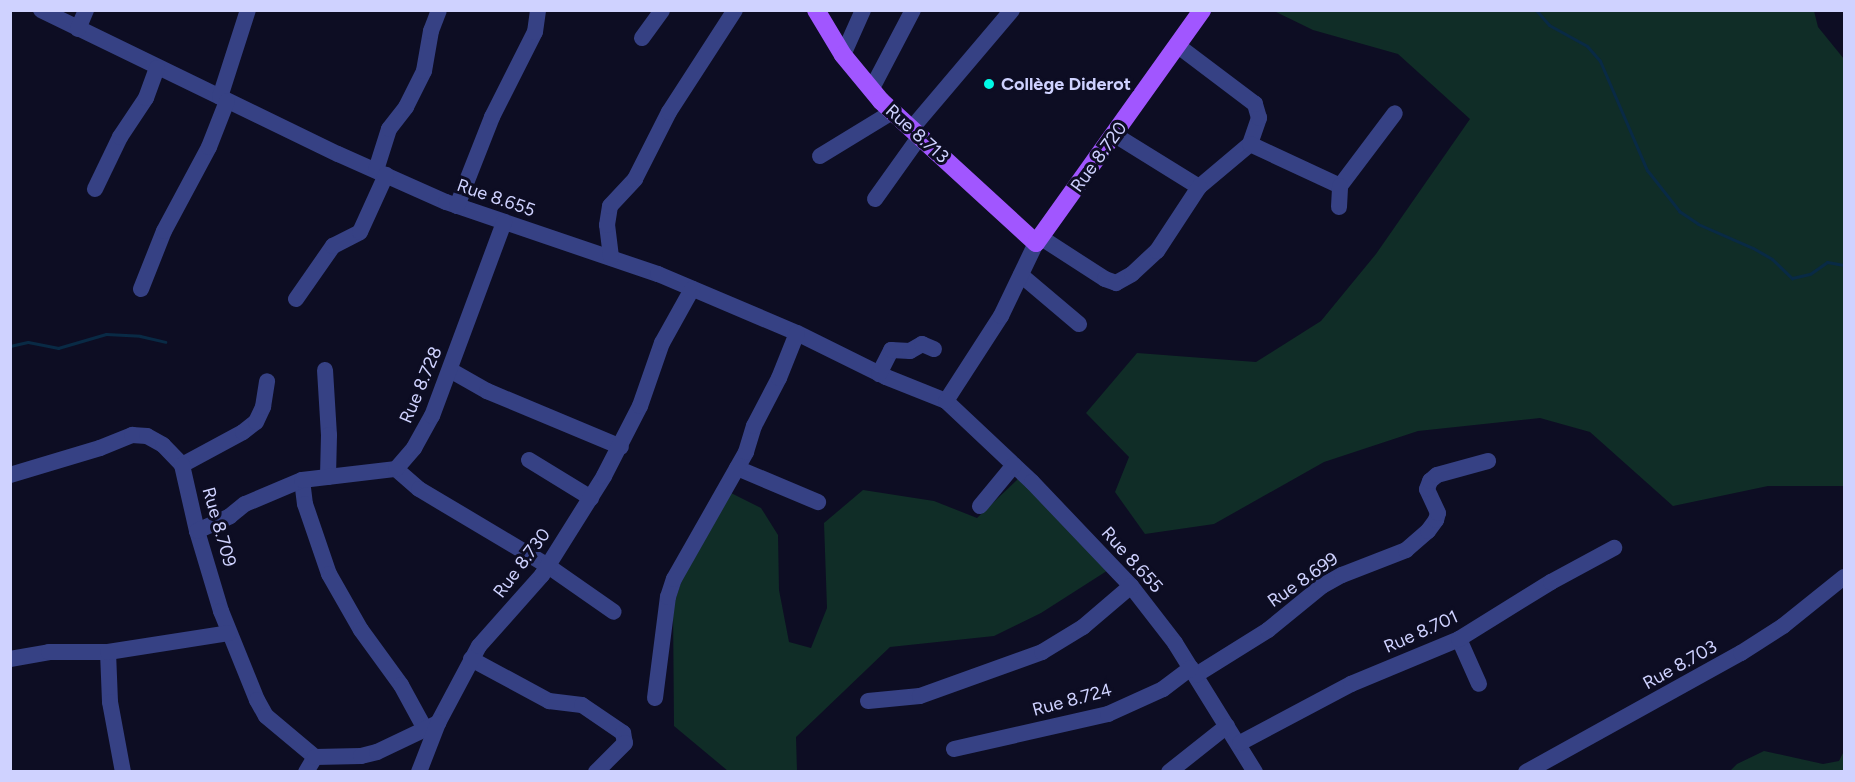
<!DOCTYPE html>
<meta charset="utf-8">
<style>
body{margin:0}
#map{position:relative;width:1855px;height:782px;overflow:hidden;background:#0d0d23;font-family:Figtree,sans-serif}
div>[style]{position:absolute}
.green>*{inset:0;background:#102d27}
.stream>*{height:3px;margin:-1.5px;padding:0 1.5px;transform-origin:1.5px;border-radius:1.5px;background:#092a45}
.minor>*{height:16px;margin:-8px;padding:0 8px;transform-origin:8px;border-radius:8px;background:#364184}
.major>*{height:18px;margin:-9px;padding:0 9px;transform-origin:9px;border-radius:9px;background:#a156ff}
.dots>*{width:16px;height:16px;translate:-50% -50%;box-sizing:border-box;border:3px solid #0d0d23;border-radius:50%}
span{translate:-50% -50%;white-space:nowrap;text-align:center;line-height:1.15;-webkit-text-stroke:6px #0d0d23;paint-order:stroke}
.poi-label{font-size:18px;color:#cfd2ff;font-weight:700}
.left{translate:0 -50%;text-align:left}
.street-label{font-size:18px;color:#cfd2ff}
.frame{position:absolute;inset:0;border:12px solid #cfd2ff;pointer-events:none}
</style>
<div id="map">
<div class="green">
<i style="clip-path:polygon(1274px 11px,1814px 11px,1818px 27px,1844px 59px,1844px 486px,1768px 486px,1673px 506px,1590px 432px,1540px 418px,1418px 431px,1324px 462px,1214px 524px,1145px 534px,1115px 492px,1129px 457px,1086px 413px,1137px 353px,1256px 362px,1321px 321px,1376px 254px,1470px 119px,1398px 54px,1313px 30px)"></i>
<i style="clip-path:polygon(1019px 478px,1113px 567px,1041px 613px,994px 636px,890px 647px,796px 737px,797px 771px,728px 771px,674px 726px,673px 607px,695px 539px,729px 492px,761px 508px,778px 535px,779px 590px,789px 642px,811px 648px,827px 608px,824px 523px,863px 490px,934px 501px,977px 518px)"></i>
<i style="clip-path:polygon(1764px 751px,1823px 764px,1839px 761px,1844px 751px,1844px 771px,1730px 771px,1737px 764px)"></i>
</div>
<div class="stream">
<i style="left:1536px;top:10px;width:20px;rotate:49deg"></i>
<i style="left:1549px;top:25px;width:43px;rotate:28.9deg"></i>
<i style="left:1587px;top:46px;width:20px;rotate:49deg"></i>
<i style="left:1600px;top:61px;width:119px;rotate:66.7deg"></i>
<i style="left:1647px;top:170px;width:53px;rotate:51.8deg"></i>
<i style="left:1680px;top:212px;width:1px;rotate:-135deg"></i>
<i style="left:1679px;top:211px;width:23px;rotate:34deg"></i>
<i style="left:1698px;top:224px;width:60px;rotate:23.6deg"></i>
<i style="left:1753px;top:248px;width:22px;rotate:30deg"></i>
<i style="left:1772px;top:259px;width:28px;rotate:44deg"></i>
<i style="left:1792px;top:278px;width:18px;rotate:-13deg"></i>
<i style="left:1810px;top:274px;width:21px;rotate:-35deg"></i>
<i style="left:1827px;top:262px;width:17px;rotate:10deg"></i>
<i style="left:10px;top:346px;width:18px;rotate:-13deg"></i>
<i style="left:28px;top:342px;width:31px;rotate:11deg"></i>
<i style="left:58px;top:348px;width:50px;rotate:-16.3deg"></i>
<i style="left:106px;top:334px;width:34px;rotate:3deg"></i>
<i style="left:140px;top:336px;width:26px;rotate:13deg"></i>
</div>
<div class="minor">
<i style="left:41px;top:10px;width:330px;rotate:25.9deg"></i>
<i style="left:338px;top:154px;width:118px;rotate:24deg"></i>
<i style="left:446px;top:202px;width:224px;rotate:18.8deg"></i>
<i style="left:658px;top:274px;width:151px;rotate:23deg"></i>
<i style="left:797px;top:333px;width:99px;rotate:26.3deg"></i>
<i style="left:886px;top:377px;width:65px;rotate:21.8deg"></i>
<i style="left:946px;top:401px;width:118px;rotate:43.3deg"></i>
<i style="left:1032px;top:482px;width:144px;rotate:46.4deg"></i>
<i style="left:1131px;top:586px;width:72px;rotate:52.3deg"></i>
<i style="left:1175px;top:643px;width:152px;rotate:58.2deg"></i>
<i style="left:78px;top:29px;width:21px;rotate:-67deg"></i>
<i style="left:642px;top:38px;width:34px;rotate:-54deg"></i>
<i style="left:843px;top:55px;width:49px;rotate:-66deg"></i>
<i style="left:871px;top:90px;width:90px;rotate:-62.3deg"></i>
<i style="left:220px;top:97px;width:91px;rotate:-72.2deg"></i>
<i style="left:912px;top:128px;width:155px;rotate:-49.7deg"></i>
<i style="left:1115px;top:135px;width:99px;rotate:31.8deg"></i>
<i style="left:1199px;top:187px;width:67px;rotate:-40.1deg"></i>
<i style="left:1250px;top:144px;width:28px;rotate:-71deg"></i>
<i style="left:1259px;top:118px;width:15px;rotate:-106deg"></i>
<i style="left:1255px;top:104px;width:96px;rotate:-143deg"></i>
<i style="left:1250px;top:144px;width:99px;rotate:25deg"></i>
<i style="left:1340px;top:186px;width:91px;rotate:-53deg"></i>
<i style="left:820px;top:156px;width:84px;rotate:-31.4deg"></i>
<i style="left:376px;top:170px;width:43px;rotate:-72.4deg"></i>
<i style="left:389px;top:129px;width:28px;rotate:-52deg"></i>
<i style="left:406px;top:107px;width:40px;rotate:-63.4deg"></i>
<i style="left:424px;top:71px;width:41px;rotate:-80.1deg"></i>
<i style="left:431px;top:31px;width:22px;rotate:-69deg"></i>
<i style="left:95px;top:189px;width:58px;rotate:-64.3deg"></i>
<i style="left:120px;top:137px;width:47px;rotate:-56.3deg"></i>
<i style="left:146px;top:98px;width:32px;rotate:-70deg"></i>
<i style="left:875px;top:199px;width:77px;rotate:-54.5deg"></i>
<i style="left:457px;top:206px;width:96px;rotate:-68.5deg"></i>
<i style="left:492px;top:117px;width:95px;rotate:-63.2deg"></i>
<i style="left:535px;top:32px;width:22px;rotate:-82deg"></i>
<i style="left:1339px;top:207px;width:21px;rotate:-87deg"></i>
<i style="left:1040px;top:237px;width:77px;rotate:32.9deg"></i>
<i style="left:1105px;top:279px;width:12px;rotate:20deg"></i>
<i style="left:1116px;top:283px;width:18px;rotate:-29deg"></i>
<i style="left:1132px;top:274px;width:34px;rotate:-43deg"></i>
<i style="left:1157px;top:251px;width:77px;rotate:-56.7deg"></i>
<i style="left:611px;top:257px;width:32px;rotate:-97deg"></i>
<i style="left:607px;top:225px;width:19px;rotate:-81deg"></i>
<i style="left:610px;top:206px;width:37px;rotate:-47deg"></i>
<i style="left:635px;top:179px;width:75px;rotate:-63.1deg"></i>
<i style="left:669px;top:112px;width:121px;rotate:-57.1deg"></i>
<i style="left:1021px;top:275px;width:76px;rotate:40.2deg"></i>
<i style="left:141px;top:289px;width:62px;rotate:-68.4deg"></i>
<i style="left:164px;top:231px;width:95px;rotate:-61.8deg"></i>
<i style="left:209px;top:147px;width:49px;rotate:-68.6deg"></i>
<i style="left:296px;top:299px;width:65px;rotate:-55.1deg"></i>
<i style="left:333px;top:246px;width:30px;rotate:-27deg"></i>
<i style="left:360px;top:232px;width:63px;rotate:-65.5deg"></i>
<i style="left:325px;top:370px;width:65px;rotate:86.5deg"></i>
<i style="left:329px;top:435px;width:42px;rotate:91.4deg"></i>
<i style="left:450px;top:370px;width:43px;rotate:29.6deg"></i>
<i style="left:487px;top:391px;width:145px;rotate:22.7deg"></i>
<i style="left:879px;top:374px;width:27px;rotate:-63deg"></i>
<i style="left:891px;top:350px;width:19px;rotate:3deg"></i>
<i style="left:910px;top:351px;width:14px;rotate:-30deg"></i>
<i style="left:922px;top:344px;width:13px;rotate:23deg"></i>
<i style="left:946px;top:401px;width:101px;rotate:-57.1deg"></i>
<i style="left:1001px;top:316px;width:81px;rotate:-64.4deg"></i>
<i style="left:529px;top:460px;width:73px;rotate:31.5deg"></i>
<i style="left:182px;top:465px;width:69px;rotate:-28.4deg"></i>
<i style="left:243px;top:432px;width:16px;rotate:-38deg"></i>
<i style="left:256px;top:422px;width:17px;rotate:-65deg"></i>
<i style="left:263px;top:407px;width:26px;rotate:-81deg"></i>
<i style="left:737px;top:468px;width:88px;rotate:22.8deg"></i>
<i style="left:396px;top:469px;width:30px;rotate:41deg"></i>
<i style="left:419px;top:489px;width:150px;rotate:30.8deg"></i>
<i style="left:548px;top:566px;width:80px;rotate:34.9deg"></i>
<i style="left:10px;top:475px;width:94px;rotate:-16.7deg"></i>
<i style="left:100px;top:448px;width:35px;rotate:-22deg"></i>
<i style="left:132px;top:435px;width:15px;rotate:4deg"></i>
<i style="left:147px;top:436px;width:18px;rotate:29deg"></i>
<i style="left:163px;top:445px;width:28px;rotate:46deg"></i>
<i style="left:182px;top:465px;width:68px;rotate:77.2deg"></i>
<i style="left:197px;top:531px;width:84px;rotate:73.3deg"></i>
<i style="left:221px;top:611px;width:96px;rotate:68deg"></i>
<i style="left:257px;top:700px;width:18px;rotate:61deg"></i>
<i style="left:266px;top:716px;width:64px;rotate:39.9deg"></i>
<i style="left:302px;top:480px;width:24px;rotate:83deg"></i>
<i style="left:305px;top:504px;width:74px;rotate:71.1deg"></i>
<i style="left:329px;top:574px;width:64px;rotate:60.3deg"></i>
<i style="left:361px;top:630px;width:68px;rotate:54deg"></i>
<i style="left:401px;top:685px;width:50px;rotate:61.4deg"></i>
<i style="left:980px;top:506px;width:53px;rotate:-50.3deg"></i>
<i style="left:197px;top:531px;width:36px;rotate:-24deg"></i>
<i style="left:230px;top:516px;width:19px;rotate:-39deg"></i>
<i style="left:245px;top:504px;width:62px;rotate:-22.8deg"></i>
<i style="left:302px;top:480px;width:95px;rotate:-6.7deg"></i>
<i style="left:396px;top:469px;width:28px;rotate:-49deg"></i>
<i style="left:414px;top:448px;width:37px;rotate:-61deg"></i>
<i style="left:432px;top:416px;width:207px;rotate:-69.6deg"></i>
<i style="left:1459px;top:639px;width:49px;rotate:66deg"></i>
<i style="left:108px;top:652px;width:50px;rotate:87.7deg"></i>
<i style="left:110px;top:702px;width:71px;rotate:79.5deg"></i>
<i style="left:10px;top:659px;width:40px;rotate:-10deg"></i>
<i style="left:49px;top:652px;width:59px"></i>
<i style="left:108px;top:652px;width:122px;rotate:-8.9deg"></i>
<i style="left:471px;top:659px;width:89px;rotate:28.3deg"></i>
<i style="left:549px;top:701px;width:33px;rotate:7deg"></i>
<i style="left:582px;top:705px;width:50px;rotate:34.3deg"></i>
<i style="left:623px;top:733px;width:10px;rotate:79deg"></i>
<i style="left:625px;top:743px;width:41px;rotate:135deg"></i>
<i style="left:1196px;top:675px;width:85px;rotate:-32deg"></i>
<i style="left:1268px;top:630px;width:70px;rotate:-39.2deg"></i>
<i style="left:1322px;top:586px;width:23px;rotate:-29deg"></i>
<i style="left:1342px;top:575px;width:69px;rotate:-21.3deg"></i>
<i style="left:1406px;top:550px;width:29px;rotate:-41deg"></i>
<i style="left:1428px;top:531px;width:14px;rotate:-54deg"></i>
<i style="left:1436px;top:520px;width:7px;rotate:-74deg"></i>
<i style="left:1438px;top:513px;width:26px;rotate:-115deg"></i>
<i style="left:1427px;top:489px;width:9px;rotate:-69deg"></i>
<i style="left:1430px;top:481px;width:9px;rotate:-41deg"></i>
<i style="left:1437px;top:475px;width:53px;rotate:-15.4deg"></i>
<i style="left:655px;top:698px;width:102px;rotate:-82.7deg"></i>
<i style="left:668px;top:597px;width:19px;rotate:-72deg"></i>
<i style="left:674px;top:579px;width:146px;rotate:-60.4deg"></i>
<i style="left:746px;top:452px;width:27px;rotate:-73deg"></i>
<i style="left:754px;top:426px;width:54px;rotate:-62.5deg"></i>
<i style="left:779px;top:378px;width:48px;rotate:-68.2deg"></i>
<i style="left:868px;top:701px;width:52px;rotate:-5.5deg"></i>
<i style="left:920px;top:696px;width:130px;rotate:-19.8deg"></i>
<i style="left:1042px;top:652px;width:48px;rotate:-31.4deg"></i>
<i style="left:1083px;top:627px;width:63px;rotate:-40.5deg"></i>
<i style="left:1240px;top:743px;width:126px;rotate:-28deg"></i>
<i style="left:1351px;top:684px;width:117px;rotate:-22.6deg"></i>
<i style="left:1459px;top:639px;width:108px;rotate:-31.8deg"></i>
<i style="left:1551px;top:582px;width:72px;rotate:-28.4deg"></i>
<i style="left:954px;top:749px;width:158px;rotate:-12.8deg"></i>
<i style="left:1108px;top:714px;width:60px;rotate:-24.4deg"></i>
<i style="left:1163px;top:689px;width:35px;rotate:-37deg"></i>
<i style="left:306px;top:772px;width:17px;rotate:-59deg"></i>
<i style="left:315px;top:757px;width:46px;rotate:-1.2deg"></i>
<i style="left:361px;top:756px;width:16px;rotate:-14deg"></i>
<i style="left:377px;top:752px;width:68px;rotate:-25.4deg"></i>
<i style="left:438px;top:723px;width:87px;rotate:-62deg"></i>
<i style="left:479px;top:646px;width:95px;rotate:-48.4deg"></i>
<i style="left:542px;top:575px;width:117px;rotate:-57.9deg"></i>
<i style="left:604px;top:476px;width:79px;rotate:-62.8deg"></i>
<i style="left:640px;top:406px;width:67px;rotate:-70.8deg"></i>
<i style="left:662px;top:343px;width:62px;rotate:-60.9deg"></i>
<i style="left:419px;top:772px;width:53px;rotate:-68.8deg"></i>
<i style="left:1169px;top:772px;width:74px;rotate:-38.4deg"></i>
<i style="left:1526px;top:772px;width:246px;rotate:-29deg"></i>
<i style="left:1741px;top:653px;width:50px;rotate:-32.7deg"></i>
<i style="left:1783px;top:626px;width:78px;rotate:-38.8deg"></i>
</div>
<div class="major">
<i style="left:816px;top:10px;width:52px;rotate:59deg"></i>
<i style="left:843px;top:55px;width:60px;rotate:50.4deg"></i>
<i style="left:881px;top:101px;width:210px;rotate:42.5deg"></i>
<i style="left:1036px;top:243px;width:286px;rotate:-54.5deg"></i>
</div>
<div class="dots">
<i style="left:989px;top:84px;background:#00fae6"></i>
</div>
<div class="poi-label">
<span class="left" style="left:1001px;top:84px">Collège Diderot</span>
</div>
<div class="street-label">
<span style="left:917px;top:134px;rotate:42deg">Rue 8.713</span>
<span style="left:1099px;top:157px;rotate:-54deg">Rue 8.720</span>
<span style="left:496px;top:198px;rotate:19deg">Rue 8.655</span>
<span style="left:421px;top:385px;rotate:-67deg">Rue 8.728</span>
<span style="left:219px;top:527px;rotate:74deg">Rue 8.709</span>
<span style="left:1132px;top:560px;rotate:48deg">Rue 8.655</span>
<span style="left:522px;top:563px;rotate:-53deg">Rue 8.730</span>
<span style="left:1303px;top:580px;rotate:-35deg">Rue 8.699</span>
<span style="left:1421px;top:632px;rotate:-24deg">Rue 8.701</span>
<span style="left:1680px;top:665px;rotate:-29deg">Rue 8.703</span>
<span style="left:1072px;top:700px;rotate:-15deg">Rue 8.724</span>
</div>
<div class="frame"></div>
</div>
